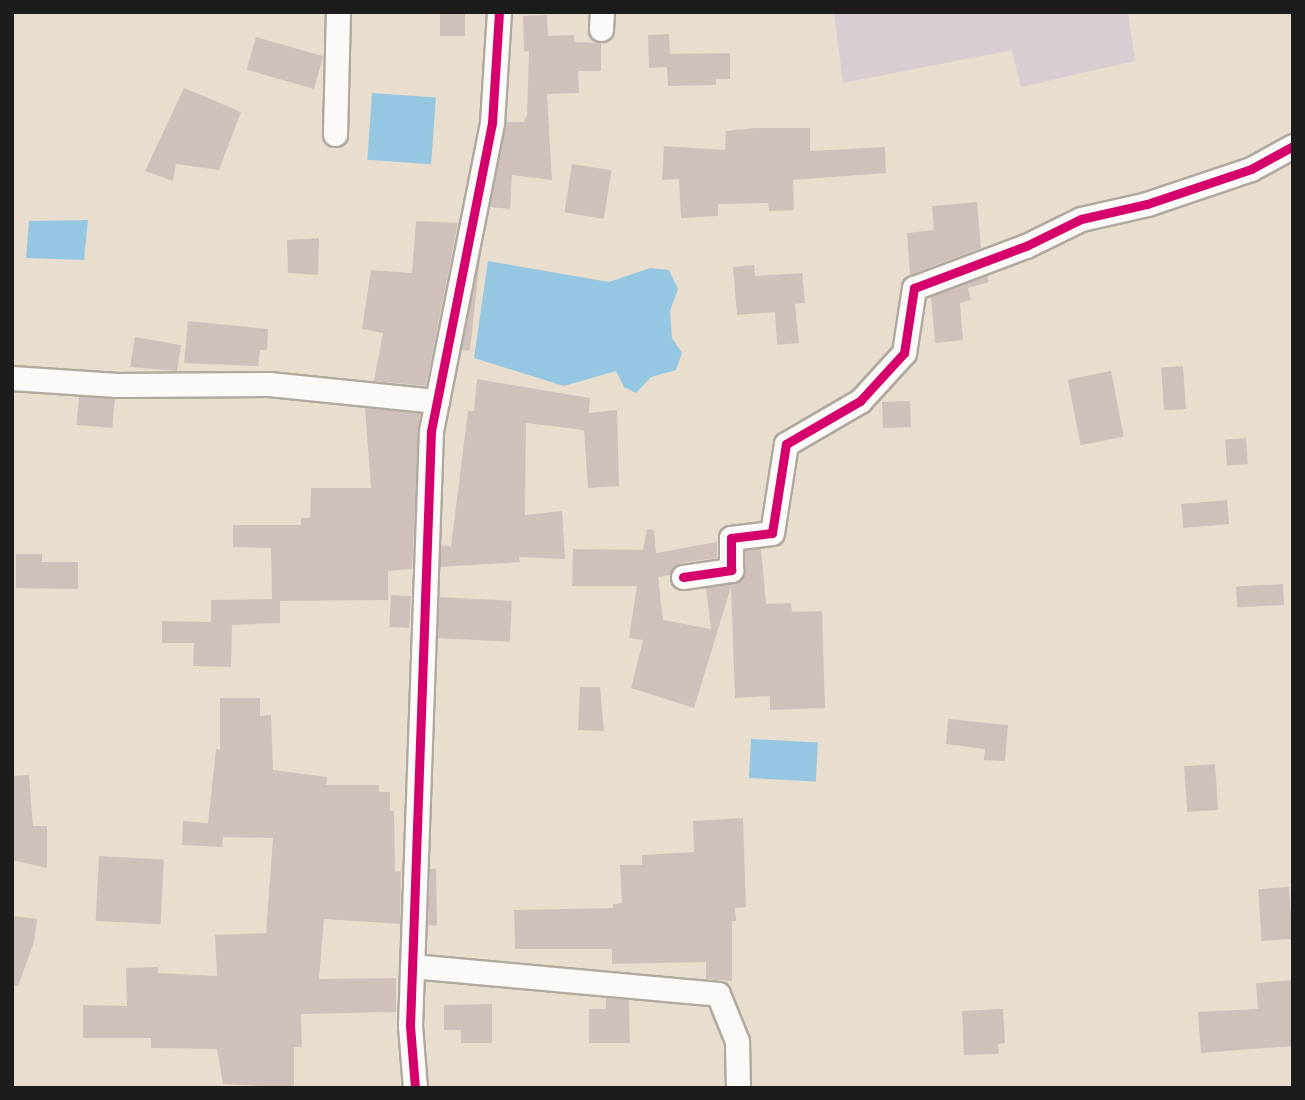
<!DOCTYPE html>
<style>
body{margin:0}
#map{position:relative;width:1305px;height:1100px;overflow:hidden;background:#e9dece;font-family:Itim,sans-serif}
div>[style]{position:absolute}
.industrial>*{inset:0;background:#d8cdd2}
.water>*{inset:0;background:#95c6e2;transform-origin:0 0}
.building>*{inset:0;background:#d0c0bc;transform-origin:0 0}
.roads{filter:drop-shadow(2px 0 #afa99f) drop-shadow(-2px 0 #afa99f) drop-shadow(0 2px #afa99f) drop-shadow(0 -2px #afa99f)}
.minor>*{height:23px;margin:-11.5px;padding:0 11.5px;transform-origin:11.5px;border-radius:11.5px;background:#fcfaf8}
.cycleway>*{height:9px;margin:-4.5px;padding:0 4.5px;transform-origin:4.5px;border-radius:4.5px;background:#d6006c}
span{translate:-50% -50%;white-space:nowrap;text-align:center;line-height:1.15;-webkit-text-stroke:5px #fdfcf7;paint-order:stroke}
.frame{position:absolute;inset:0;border:14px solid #1c1c1c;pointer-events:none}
</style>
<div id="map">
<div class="industrial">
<i style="clip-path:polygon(834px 12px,1128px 12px,1135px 61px,1021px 87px,1012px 50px,843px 83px)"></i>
</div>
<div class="water">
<i style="left:372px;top:93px;width:64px;height:67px;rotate:4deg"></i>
<i style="clip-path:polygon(88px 220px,84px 260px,26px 258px,29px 221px)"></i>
<i style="clip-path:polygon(488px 261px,609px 282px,650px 268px,669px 270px,678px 289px,670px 311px,672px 338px,682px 353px,676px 370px,651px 377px,636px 393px,624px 387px,616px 371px,564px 386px,474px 358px)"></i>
<i style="left:751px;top:739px;width:67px;height:39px;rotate:3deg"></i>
</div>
<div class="building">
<i style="left:440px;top:12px;width:25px;height:24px"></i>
<i style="clip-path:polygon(547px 15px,548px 36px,574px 35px,574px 42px,601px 43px,601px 71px,578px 71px,579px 93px,547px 94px,552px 180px,512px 175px,510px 209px,490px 207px,506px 122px,524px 122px,527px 115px,529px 51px,524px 51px,523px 16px)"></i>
<i style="clip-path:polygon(669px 34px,670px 54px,730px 53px,730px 79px,716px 79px,716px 85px,668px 86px,667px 67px,649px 68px,648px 35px)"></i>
<i style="left:256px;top:37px;width:70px;height:34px;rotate:16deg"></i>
<i style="clip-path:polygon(184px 88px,241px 112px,219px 170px,176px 164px,173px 181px,145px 171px)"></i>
<i style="clip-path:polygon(755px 128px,810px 128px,810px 151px,885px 147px,886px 173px,793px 180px,794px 210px,769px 211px,768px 203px,718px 204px,718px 216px,681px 218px,679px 179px,662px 180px,664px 146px,725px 150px,726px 131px)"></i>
<i style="left:572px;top:164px;width:40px;height:49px;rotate:9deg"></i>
<i style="clip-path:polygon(977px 202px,981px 248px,910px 275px,907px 233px,934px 230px,932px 206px)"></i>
<i style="clip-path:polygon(416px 221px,458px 223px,426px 386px,374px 381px,383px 333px,362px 329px,371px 270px,412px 273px)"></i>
<i style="clip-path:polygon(319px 238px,318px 275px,288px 273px,287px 240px)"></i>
<i style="clip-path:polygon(481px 249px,470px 351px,461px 350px)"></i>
<i style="clip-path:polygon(754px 265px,755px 276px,802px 273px,805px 303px,795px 304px,799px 343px,777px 345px,775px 312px,737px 315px,733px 267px)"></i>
<i style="clip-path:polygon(987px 275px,989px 282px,968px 288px,971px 300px,960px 303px,963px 340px,935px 343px,931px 296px)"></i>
<i style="clip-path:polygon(188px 321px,268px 329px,267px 350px,260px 350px,258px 366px,184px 363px)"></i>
<i style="clip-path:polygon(135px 337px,181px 345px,177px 371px,130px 367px)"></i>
<i style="left:1183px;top:366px;width:43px;height:22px;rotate:86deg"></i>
<i style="left:1111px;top:371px;width:67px;height:44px;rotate:79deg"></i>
<i style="clip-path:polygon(477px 379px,590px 398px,589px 413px,617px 410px,619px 486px,588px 488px,584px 430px,526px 423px,525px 515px,562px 511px,565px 559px,519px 557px,520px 562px,440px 567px,441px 545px,451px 546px,468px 411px,474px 411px)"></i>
<i style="left:79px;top:396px;width:36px;height:29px;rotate:5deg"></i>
<i style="left:910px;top:401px;width:26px;height:28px;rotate:88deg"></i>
<i style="clip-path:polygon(365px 408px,420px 413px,412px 569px,388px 571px,388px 600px,280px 601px,280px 623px,232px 625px,231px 667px,193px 666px,194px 643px,162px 643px,162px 621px,211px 622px,211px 600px,272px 599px,271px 548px,233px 547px,233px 525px,301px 525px,301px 518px,310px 518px,311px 488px,371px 488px)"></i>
<i style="left:1246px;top:438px;width:26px;height:21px;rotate:86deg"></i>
<i style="left:1227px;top:500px;width:24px;height:46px;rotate:85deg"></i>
<i style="clip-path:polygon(647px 529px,654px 530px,656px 553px,717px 542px,717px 558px,680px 563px,670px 575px,658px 577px,663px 620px,711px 629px,706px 588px,740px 581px,745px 550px,761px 548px,766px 604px,791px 603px,792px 612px,822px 611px,825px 708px,770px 710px,770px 696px,735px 698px,731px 587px,694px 708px,631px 688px,643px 640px,629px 638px,637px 586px,572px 586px,573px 549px,643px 550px)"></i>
<i style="clip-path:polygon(16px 554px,42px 554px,42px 562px,78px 562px,78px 589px,16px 588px)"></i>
<i style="left:1283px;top:584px;width:21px;height:47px;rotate:87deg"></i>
<i style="left:391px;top:595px;width:20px;height:32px;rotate:3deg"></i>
<i style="left:439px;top:597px;width:73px;height:41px;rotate:3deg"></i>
<i style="clip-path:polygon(580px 687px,600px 687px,604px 731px,578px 730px)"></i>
<i style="clip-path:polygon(220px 698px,260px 698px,260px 716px,271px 715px,273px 770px,327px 777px,326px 785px,379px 785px,379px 792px,390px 792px,390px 811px,394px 811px,395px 872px,401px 871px,400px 924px,324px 919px,319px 979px,396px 978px,396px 1012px,301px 1014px,302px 1047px,294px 1047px,294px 1088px,223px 1084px,217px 1049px,151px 1048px,151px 1038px,83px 1038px,83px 1005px,127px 1006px,126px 968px,158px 967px,158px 973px,217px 976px,215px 935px,266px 933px,273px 838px,223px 837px,222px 847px,182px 845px,183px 821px,208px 823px,216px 749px,220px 750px)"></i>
<i style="clip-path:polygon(948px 719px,1008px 725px,1005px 761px,984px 760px,985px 749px,946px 744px)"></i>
<i style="left:1215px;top:764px;width:46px;height:31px;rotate:86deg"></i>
<i style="clip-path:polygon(29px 775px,33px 826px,47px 826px,47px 868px,12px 860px,12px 776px)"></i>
<i style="clip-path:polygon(743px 818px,746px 907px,735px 908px,736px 921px,732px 921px,732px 981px,706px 979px,706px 962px,612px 964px,612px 949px,515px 949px,514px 910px,613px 908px,613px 904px,622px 903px,620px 865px,642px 865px,642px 855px,694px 852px,693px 821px)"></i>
<i style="left:99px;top:856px;width:65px;height:65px;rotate:3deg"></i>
<i style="clip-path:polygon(430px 869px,436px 869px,437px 926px,428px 925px)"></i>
<i style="left:1289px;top:887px;width:52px;height:31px;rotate:86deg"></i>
<i style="clip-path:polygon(12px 916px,37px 919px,34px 942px,18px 986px,12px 985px)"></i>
<i style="clip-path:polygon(1293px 980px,1293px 1046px,1201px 1053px,1198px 1012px,1258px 1009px,1256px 983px)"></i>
<i style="clip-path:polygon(606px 998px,629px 1000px,630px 1043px,589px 1043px,589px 1009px,606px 1009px)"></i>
<i style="clip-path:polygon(492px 1004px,492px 1043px,461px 1043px,461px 1030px,444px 1030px,444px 1005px)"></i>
<i style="clip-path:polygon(1003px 1009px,1005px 1043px,998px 1044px,999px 1054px,964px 1055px,962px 1011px)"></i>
</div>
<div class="roads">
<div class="minor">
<i style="left:601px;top:29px;width:17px;rotate:-87deg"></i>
<i style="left:335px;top:134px;width:122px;rotate:-88.6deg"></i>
<i style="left:12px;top:378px;width:105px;rotate:3.8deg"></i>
<i style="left:117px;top:385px;width:152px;rotate:-0.4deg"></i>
<i style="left:269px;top:384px;width:169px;rotate:5.8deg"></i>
<i style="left:683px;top:577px;width:49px;rotate:-8.3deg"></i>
<i style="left:731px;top:570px;width:32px;rotate:-90deg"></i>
<i style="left:731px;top:538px;width:41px;rotate:-7deg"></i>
<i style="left:772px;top:533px;width:90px;rotate:-81.1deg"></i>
<i style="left:786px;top:444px;width:86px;rotate:-30.2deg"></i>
<i style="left:860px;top:401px;width:65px;rotate:-47.5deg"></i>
<i style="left:904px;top:353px;width:66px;rotate:-81.3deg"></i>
<i style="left:914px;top:288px;width:120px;rotate:-20.6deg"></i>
<i style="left:1026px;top:246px;width:61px;rotate:-26.1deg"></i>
<i style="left:1081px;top:219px;width:68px;rotate:-12.8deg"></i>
<i style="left:1147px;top:204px;width:110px;rotate:-18.6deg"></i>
<i style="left:1251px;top:169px;width:48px;rotate:-28.7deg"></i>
<i style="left:412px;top:966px;width:307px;rotate:5.2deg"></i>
<i style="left:718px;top:994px;width:51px;rotate:68deg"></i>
<i style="left:737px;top:1041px;width:47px;rotate:88.8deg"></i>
<i style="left:415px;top:1088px;width:62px;rotate:-94.6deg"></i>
<i style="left:410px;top:1026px;width:595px;rotate:-87.98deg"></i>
<i style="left:431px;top:431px;width:314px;rotate:-78.8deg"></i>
<i style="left:492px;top:123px;width:111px;rotate:-86.4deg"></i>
</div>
</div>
<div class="cycleway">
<i style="left:683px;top:577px;width:49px;rotate:-8.3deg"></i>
<i style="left:731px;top:570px;width:32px;rotate:-90deg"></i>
<i style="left:731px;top:538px;width:41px;rotate:-7deg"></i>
<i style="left:772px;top:533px;width:90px;rotate:-81.1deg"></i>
<i style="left:786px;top:444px;width:86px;rotate:-30.2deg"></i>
<i style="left:860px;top:401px;width:65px;rotate:-47.5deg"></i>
<i style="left:904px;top:353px;width:66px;rotate:-81.3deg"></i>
<i style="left:914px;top:288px;width:120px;rotate:-20.6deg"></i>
<i style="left:1026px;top:246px;width:61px;rotate:-26.1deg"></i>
<i style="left:1081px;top:219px;width:68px;rotate:-12.8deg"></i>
<i style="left:1147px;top:204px;width:110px;rotate:-18.6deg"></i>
<i style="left:1251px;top:169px;width:48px;rotate:-28.7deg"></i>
<i style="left:415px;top:1088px;width:62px;rotate:-94.6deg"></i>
<i style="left:410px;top:1026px;width:595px;rotate:-87.98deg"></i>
<i style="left:431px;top:431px;width:314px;rotate:-78.8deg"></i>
<i style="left:492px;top:123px;width:111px;rotate:-86.4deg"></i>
</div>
<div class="frame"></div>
</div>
